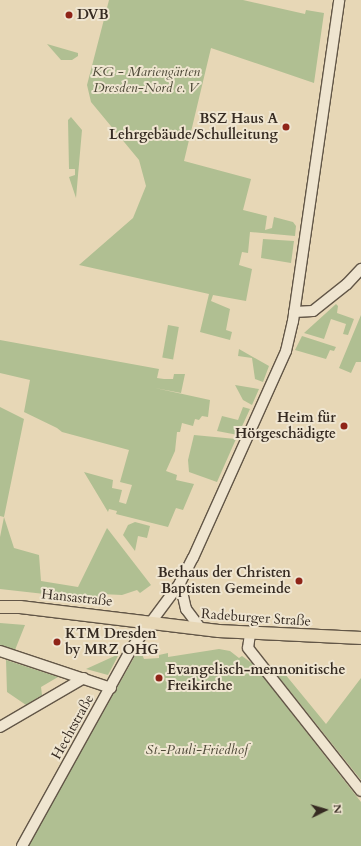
<!DOCTYPE html>
<meta charset="utf-8">
<style>
body{margin:0}
#map{position:relative;width:361px;height:846px;overflow:hidden;background:#e7d7b6;font-family:Cardo,serif}
div>[style]{position:absolute}
.green>*{inset:0;background:#b0bf92;transform-origin:0 0}
.roads{filter:drop-shadow(1px 0 #625647) drop-shadow(-1px 0 #625647) drop-shadow(0 1px #625647) drop-shadow(0 -1px #625647)}
.minor>*{height:10px;margin:-5px;padding:0 5px;transform-origin:5px;border-radius:5px;background:#efe5d0}
.major>*{height:12px;margin:-6px;padding:0 6px;transform-origin:6px;border-radius:6px;background:#e7d7b6}
.dots>*{width:11px;height:11px;translate:-50% -50%;box-sizing:border-box;border:2px solid #efe5d0;border-radius:50%}
span{translate:-50% -50%;white-space:nowrap;text-align:center;line-height:1.15;-webkit-text-stroke:4px #efe5d0;paint-order:stroke}
.poi-label{font-size:14px;color:#362b22;font-weight:700}
.left{translate:0 -50%;text-align:left}
.right{translate:-100% -50%;text-align:right}
.park-label{font-size:14px;color:#4e4938;font-style:italic}
.street-label{font-size:14px;color:#362b22}
.north{position:absolute;left:305px;top:790px;width:40px;height:40px;-webkit-text-stroke:3px #efe5d0;paint-order:stroke;rotate:85deg;font-size:11px;font-weight:700;line-height:16px;text-align:center;color:#362b22}
.north::after{content:'';display:block;margin:auto;width:14px;height:18px;background:#362b22;clip-path:polygon(50% 0,100% 100%,50% 72%,0 100%)}
</style>
<div id="map">
<div class="green">
<i style="clip-path:polygon(109px 0,243px 0,305px 14px,306px 10px,324px 13px,314px 83px,211px 48px,184px 161px,251px 179px,243px 210px,267px 216px,265px 230px,272px 228px,274px 217px,293px 222px,296px 226px,295px 236px,250px 232px,248px 253px,242px 252px,239px 265px,252px 269px,246px 301px,213px 295px,211px 301px,230px 309px,226px 330px,232px 332px,230px 340px,200px 332px,209px 294px,79px 265px,133px 218px,146px 186px,139px 160px,91px 102px,87px 85px)"></i>
<i style="clip-path:polygon(47px 44px,78px 53px,78px 56px,72px 60px,61px 60px)"></i>
<i style="clip-path:polygon(71px 117px,82px 130px,76px 198px,69px 177px,75px 175px,75px 169px,69px 169px,68px 120px)"></i>
<i style="clip-path:polygon(263px 239px,294px 241px,291px 263px,261px 258px)"></i>
<i style="clip-path:polygon(336px 304px,338px 306px,337px 313px,354px 319px,348px 335px,343px 334px,346px 324px,331px 319px,324px 339px,304px 333px)"></i>
<i style="clip-path:polygon(361px 315px,361px 362px,356px 362px,351px 373px,339px 368px)"></i>
<i style="left:168px;top:325px;width:11px;height:33px;rotate:10deg"></i>
<i style="clip-path:polygon(302px 336px,336px 347px,334px 351px,330px 350px,326px 359px,295px 350px)"></i>
<i style="clip-path:polygon(0 340px,159px 369px,157px 378px,164px 379px,173px 379px,174px 374px,185px 374px,181px 393px,155px 388px,210px 400px,208px 417px,202px 416px,199px 420px,195px 419px,193px 426px,182px 423px,180px 432px,177px 432px,175px 451px,166px 471px,177px 475px,176px 480px,194px 484px,183px 510px,176px 508px,168px 527px,116px 514px,117px 511px,109px 509px,108px 512px,84px 472px,113px 480px,112px 488px,122px 490px,119px 502px,126px 504px,132px 485px,120px 482px,129px 450px,62px 432px,57px 428px,24px 412px,30px 380px,0 373px)"></i>
<i style="clip-path:polygon(239px 349px,269px 366px,263px 382px,255px 379px,252px 358px,238px 356px)"></i>
<i style="clip-path:polygon(235px 385px,259px 389px,252px 405px,243px 400px)"></i>
<i style="clip-path:polygon(0 407px,24px 419px,4px 517px,14px 548px,39px 555px,41px 581px,78px 587px,107px 528px,151px 585px,140px 593px,137px 590px,122px 595px,101px 594px,98px 600px,0 589px,0 537px,4px 517px,0 516px)"></i>
<i style="clip-path:polygon(243px 407px,250px 409px,238px 435px,217px 431px,222px 416px,238px 420px)"></i>
<i style="clip-path:polygon(194px 435px,236px 439px,217px 482px,189px 472px,188px 460px)"></i>
<i style="clip-path:polygon(135px 522px,150px 526px,147px 538px,138px 536px,135px 551px,123px 535px,128px 525px)"></i>
<i style="clip-path:polygon(0 623px,25px 625px,15px 650px,0 646px)"></i>
<i style="clip-path:polygon(219px 649px,230px 651px,239px 658px,242px 656px,253px 664px,361px 802px,361px 846px,28px 846px,136px 654px,142px 654px,144px 659px,159px 658px,159px 655px,168px 653px,168px 657px)"></i>
<i style="clip-path:polygon(119px 654px,108px 675px,86px 669px)"></i>
<i style="clip-path:polygon(6px 660px,58px 677px,41px 687px,42px 695px,26px 705px,7px 692px)"></i>
<i style="clip-path:polygon(280px 668px,326px 724px,361px 678px,361px 780px,278px 676px)"></i>
</div>
<div class="roads">
<div class="minor">
<i style="left:294px;top:312px;width:19px;rotate:-3deg"></i>
<i style="left:313px;top:311px;width:43px;rotate:-38.5deg"></i>
<i style="left:347px;top:284px;width:21px;rotate:-47deg"></i>
<i style="left:180px;top:583px;width:27px;rotate:77deg"></i>
<i style="left:186px;top:609px;width:25px;rotate:53deg"></i>
<i style="left:250px;top:634px;width:14px;rotate:98deg"></i>
<i style="left:248px;top:648px;width:182px;rotate:51.7deg"></i>
<i style="left:0;top:651px;width:117px;rotate:18.4deg"></i>
<i style="left:0;top:727px;width:97px;rotate:-30.3deg"></i>
<i style="left:22px;top:846px;width:225px;rotate:-61deg"></i>
<i style="left:131px;top:649px;width:82px;rotate:-53.4deg"></i>
<i style="left:180px;top:583px;width:28px;rotate:-63deg"></i>
<i style="left:193px;top:558px;width:227px;rotate:-65.8deg"></i>
<i style="left:286px;top:351px;width:31px;rotate:-77deg"></i>
<i style="left:293px;top:321px;width:324px;rotate:-81.8deg"></i>
</div>
<div class="major">
<i style="left:0;top:607px;width:20px"></i>
<i style="left:20px;top:607px;width:200px;rotate:6.9deg"></i>
<i style="left:219px;top:631px;width:142px;rotate:2.8deg"></i>
</div>
</div>
<div class="dots">
<i style="left:69px;top:15px;background:#8f2418"></i>
<i style="left:286px;top:127px;background:#8f2418"></i>
<i style="left:344px;top:426px;background:#8f2418"></i>
<i style="left:299px;top:581px;background:#8f2418"></i>
<i style="left:57px;top:642px;background:#8f2418"></i>
<i style="left:159px;top:678px;background:#8f2418"></i>
</div>
<div class="poi-label">
<span class="left" style="left:77px;top:15px">DVB</span>
<span class="right" style="left:278px;top:127px">BSZ Haus A<br>Lehrgebäude/Schulleitung</span>
<span class="right" style="left:336px;top:426px">Heim für<br>Hörgeschädigte</span>
<span class="right" style="left:291px;top:581px">Bethaus der Christen<br>Baptisten Gemeinde</span>
<span class="left" style="left:65px;top:642px">KTM Dresden<br>by MRZ OHG</span>
<span class="left" style="left:167px;top:678px">Evangelisch-mennonitische<br>Freikirche</span>
</div>
<div class="park-label">
<span style="left:146px;top:80px">KG - Mariengärten<br>Dresden-Nord e. V</span>
<span style="left:197px;top:750px">St.-Pauli-Friedhof</span>
</div>
<div class="street-label">
<span style="left:77px;top:598px;rotate:6deg">Hansastraße</span>
<span style="left:256px;top:618px;rotate:4deg">Radeburger Straße</span>
<span style="left:73px;top:727px;rotate:-61deg">Hechtstraße</span>
</div>
<div class="north">N</div>
</div>
